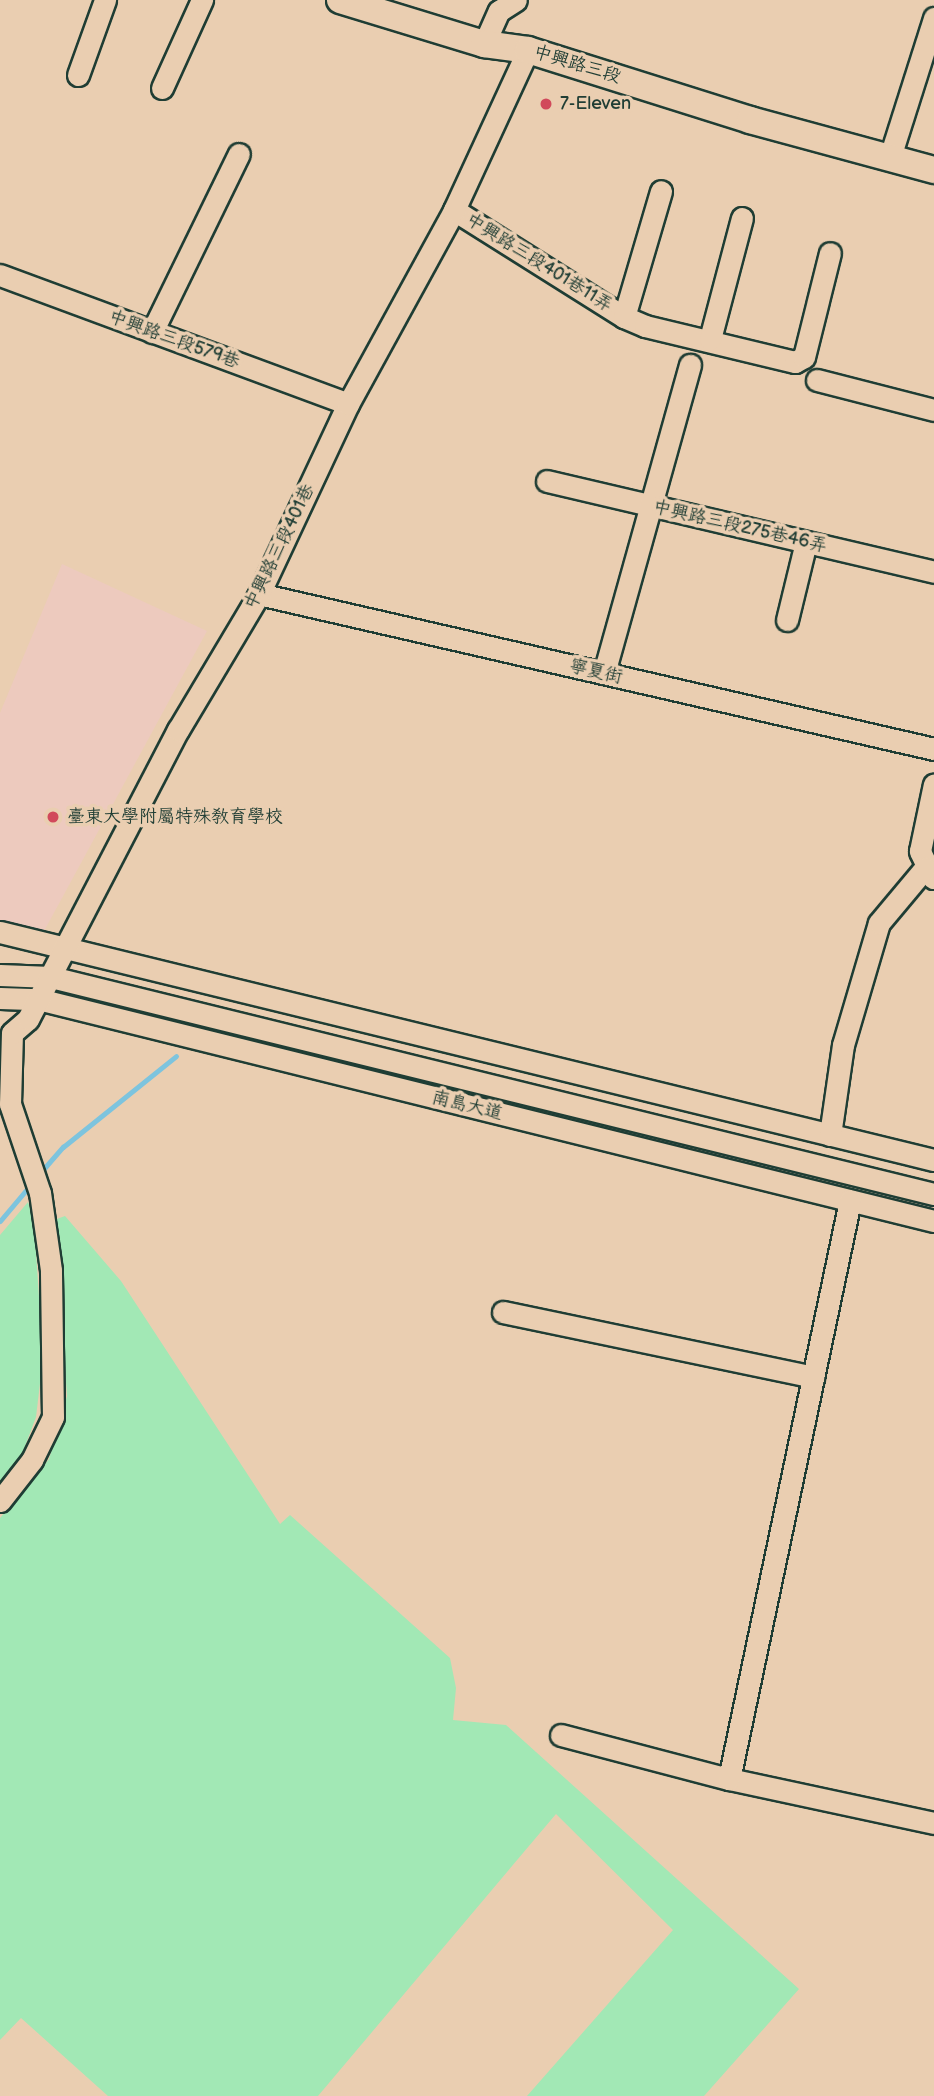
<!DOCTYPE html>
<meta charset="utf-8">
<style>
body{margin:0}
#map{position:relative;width:934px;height:2096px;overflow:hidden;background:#eaceb1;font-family:"Balsamiq Sans","LXGW WenKai TC",sans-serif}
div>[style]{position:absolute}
.built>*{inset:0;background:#edcabe}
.green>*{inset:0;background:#a2e8b5}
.stream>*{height:5px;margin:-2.5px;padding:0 2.5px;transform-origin:2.5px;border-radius:2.5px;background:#7dc4de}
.roads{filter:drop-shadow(2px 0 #1f3d34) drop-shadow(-2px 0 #1f3d34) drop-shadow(0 2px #1f3d34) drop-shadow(0 -2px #1f3d34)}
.minor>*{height:21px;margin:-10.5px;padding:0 10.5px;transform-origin:10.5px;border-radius:10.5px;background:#eaceb1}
.major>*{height:26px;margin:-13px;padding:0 13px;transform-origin:13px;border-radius:13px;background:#eaceb1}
.dots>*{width:19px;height:19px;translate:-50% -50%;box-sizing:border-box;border:4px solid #eaceb1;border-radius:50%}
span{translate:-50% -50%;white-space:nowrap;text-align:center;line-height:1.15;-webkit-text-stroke:7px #eaceb1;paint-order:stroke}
.street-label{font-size:18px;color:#1f3d34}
.poi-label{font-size:18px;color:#1f3d34}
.left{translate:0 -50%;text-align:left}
</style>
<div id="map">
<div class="built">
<i style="clip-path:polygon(62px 564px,207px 631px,43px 933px,0 922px,0 713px)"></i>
</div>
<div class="green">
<i style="clip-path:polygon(28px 1202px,34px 1221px,43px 1358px,36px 1417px,20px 1460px,0 1482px,0 1235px)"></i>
<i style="clip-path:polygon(65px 1216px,121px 1281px,280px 1524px,290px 1515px,450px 1658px,456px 1688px,453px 1720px,506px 1725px,799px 1989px,704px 2096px,527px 2096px,673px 1930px,556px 1814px,318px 2096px,108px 2096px,21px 2018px,0 2040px,0 1518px,49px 1459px,67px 1396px,54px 1220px)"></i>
</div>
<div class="stream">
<i style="left:40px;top:1173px;width:35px;rotate:-49deg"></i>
<i style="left:63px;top:1147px;width:145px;rotate:-38.8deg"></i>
<i style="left:0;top:1221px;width:50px;rotate:-49.9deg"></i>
</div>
<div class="roads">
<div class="minor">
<i style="left:484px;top:44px;width:36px;rotate:-66deg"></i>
<i style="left:499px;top:11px;width:20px;rotate:-33deg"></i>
<i style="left:78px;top:75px;width:80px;rotate:-70.2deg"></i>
<i style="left:162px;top:88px;width:97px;rotate:-65.6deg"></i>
<i style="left:890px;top:157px;width:146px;rotate:-72.4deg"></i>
<i style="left:454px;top:210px;width:201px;rotate:32.2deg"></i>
<i style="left:624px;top:317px;width:23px;rotate:23deg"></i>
<i style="left:645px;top:326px;width:154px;rotate:13.5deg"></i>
<i style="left:795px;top:362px;width:10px;rotate:-29deg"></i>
<i style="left:804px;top:357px;width:107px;rotate:-76deg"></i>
<i style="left:0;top:275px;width:371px;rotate:20.3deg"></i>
<i style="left:624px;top:317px;width:131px;rotate:-73.6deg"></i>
<i style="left:152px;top:332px;width:198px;rotate:-64deg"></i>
<i style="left:710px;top:339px;width:125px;rotate:-75.2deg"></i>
<i style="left:817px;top:380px;width:121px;rotate:14.4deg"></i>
<i style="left:547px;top:481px;width:398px;rotate:13.2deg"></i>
<i style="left:259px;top:594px;width:693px;rotate:12.93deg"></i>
<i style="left:787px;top:620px;width:80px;rotate:-76.3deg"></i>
<i style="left:604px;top:673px;width:320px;rotate:-74.4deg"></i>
<i style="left:933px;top:878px;width:30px;rotate:-116deg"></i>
<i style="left:920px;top:851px;width:68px;rotate:-78.2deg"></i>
<i style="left:0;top:932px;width:961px;rotate:13.72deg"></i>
<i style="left:0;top:975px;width:51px;rotate:2.2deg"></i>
<i style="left:51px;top:977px;width:909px;rotate:13.81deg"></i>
<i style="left:0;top:998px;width:38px;rotate:2deg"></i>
<i style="left:38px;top:999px;width:923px;rotate:13.92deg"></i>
<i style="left:830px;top:1135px;width:91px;rotate:-81.8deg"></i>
<i style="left:843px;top:1045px;width:127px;rotate:-73.6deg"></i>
<i style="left:879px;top:923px;width:72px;rotate:-50.1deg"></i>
<i style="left:503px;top:1312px;width:317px;rotate:11.8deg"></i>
<i style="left:0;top:1501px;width:52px;rotate:-52deg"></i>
<i style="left:32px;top:1460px;width:48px;rotate:-64deg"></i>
<i style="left:53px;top:1417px;width:147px;rotate:-90.8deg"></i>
<i style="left:51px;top:1270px;width:78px;rotate:-98.1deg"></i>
<i style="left:40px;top:1193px;width:94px;rotate:-108.6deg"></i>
<i style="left:10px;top:1104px;width:71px;rotate:-88.4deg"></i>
<i style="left:12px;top:1033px;width:21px;rotate:-41deg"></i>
<i style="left:28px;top:1019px;width:326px;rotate:-62.6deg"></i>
<i style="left:178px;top:730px;width:158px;rotate:-59.2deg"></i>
<i style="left:259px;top:594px;width:210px;rotate:-64.9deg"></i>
<i style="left:348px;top:404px;width:221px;rotate:-61.3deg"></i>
<i style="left:454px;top:210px;width:176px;rotate:-65.2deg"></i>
<i style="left:561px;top:1735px;width:174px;rotate:14.7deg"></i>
<i style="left:729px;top:1779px;width:210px;rotate:12.1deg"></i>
<i style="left:729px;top:1779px;width:591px;rotate:-78.18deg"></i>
</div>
<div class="major">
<i style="left:340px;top:0;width:151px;rotate:17deg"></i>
<i style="left:484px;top:44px;width:44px;rotate:7.8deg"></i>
<i style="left:528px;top:50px;width:233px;rotate:17.5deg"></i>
<i style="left:750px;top:120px;width:191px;rotate:15.2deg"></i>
</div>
</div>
<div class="dots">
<i style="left:546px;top:104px;background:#d1495b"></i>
<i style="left:53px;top:817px;background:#d1495b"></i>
</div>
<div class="street-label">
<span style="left:577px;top:65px;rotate:17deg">中興路三段</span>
<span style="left:539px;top:263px;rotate:32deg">中興路三段401巷11弄</span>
<span style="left:174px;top:340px;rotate:20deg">中興路三段579巷</span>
<span style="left:740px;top:527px;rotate:13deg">中興路三段275巷46弄</span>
<span style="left:280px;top:547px;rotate:-64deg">中興路三段401巷</span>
<span style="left:596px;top:672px;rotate:13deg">寧夏街</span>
<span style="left:467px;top:1106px;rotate:14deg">南島大道</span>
</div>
<div class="poi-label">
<span class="left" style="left:560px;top:104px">7-Eleven</span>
<span class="left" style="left:67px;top:817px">臺東大學附屬特殊教育學校</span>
</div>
</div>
